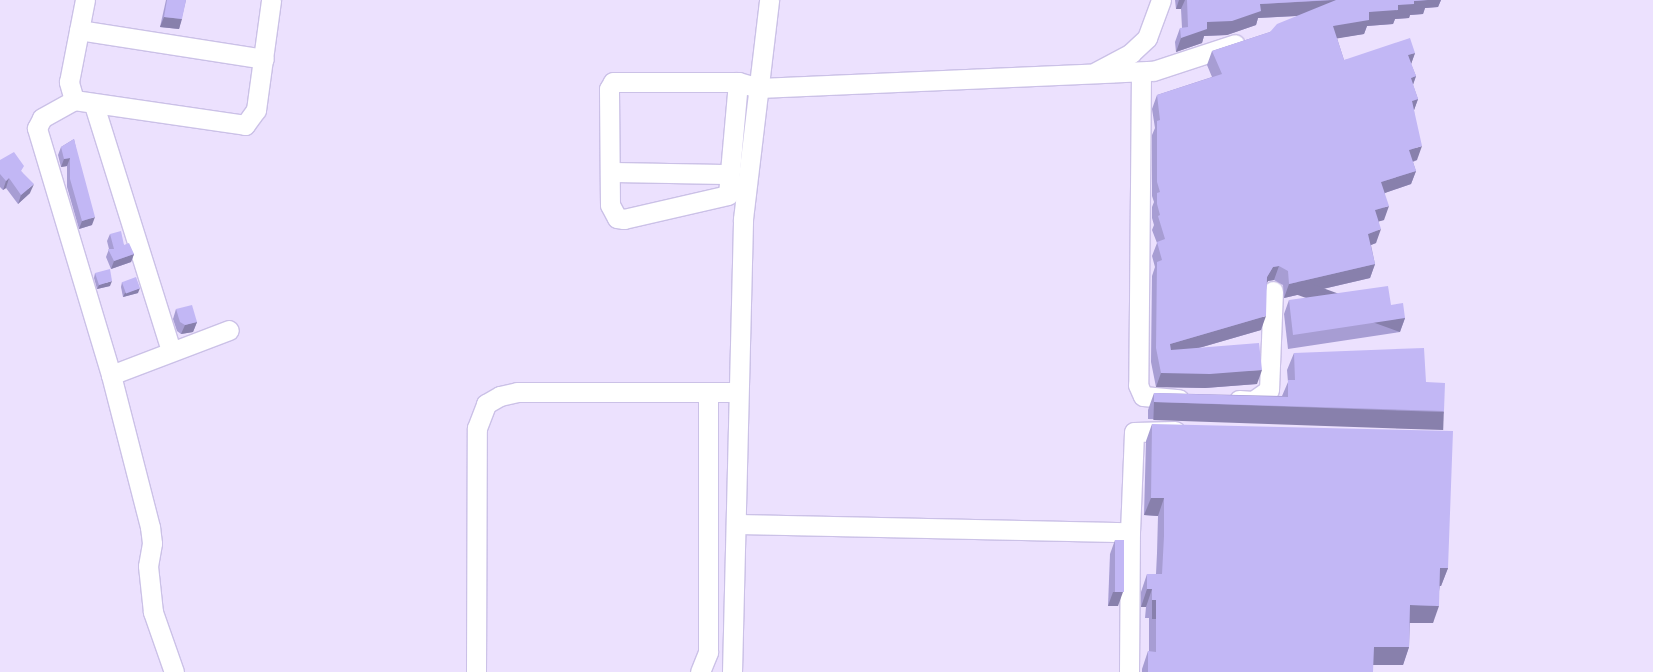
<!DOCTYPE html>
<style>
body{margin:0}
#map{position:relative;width:1653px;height:672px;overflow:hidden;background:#ece1fe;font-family:"Roboto Condensed",sans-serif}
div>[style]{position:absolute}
.roads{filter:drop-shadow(1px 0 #cbc1e7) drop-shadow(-1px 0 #cbc1e7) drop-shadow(0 1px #cbc1e7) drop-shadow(0 -1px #cbc1e7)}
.minor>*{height:19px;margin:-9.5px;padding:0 9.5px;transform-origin:9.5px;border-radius:9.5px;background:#fff}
.wall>*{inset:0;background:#a79dd3}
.shaded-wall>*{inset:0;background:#8880ac;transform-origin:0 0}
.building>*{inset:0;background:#c2b7f5;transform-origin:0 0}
span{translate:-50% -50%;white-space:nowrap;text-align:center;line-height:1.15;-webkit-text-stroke:5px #f1e8ff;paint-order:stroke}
</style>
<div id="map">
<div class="roads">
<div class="minor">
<i style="left:79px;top:30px;width:187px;rotate:8.9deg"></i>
<i style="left:1096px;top:72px;width:40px;rotate:-28deg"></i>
<i style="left:1131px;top:53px;width:22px;rotate:-43deg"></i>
<i style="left:1147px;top:38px;width:40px;rotate:-69.8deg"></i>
<i style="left:1141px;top:72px;width:313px;rotate:90.5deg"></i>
<i style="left:1138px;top:385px;width:12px;rotate:66deg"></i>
<i style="left:1143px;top:396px;width:36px;rotate:5deg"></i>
<i style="left:738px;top:82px;width:113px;rotate:95.1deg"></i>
<i style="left:728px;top:195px;width:107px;rotate:167deg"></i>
<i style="left:624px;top:219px;width:7px;rotate:-172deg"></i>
<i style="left:617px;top:218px;width:15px;rotate:-118deg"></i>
<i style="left:610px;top:205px;width:116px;rotate:-90.5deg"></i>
<i style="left:609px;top:89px;width:8px;rotate:-60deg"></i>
<i style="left:613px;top:82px;width:125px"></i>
<i style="left:738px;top:82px;width:22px;rotate:16deg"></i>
<i style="left:759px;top:88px;width:394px;rotate:-2.5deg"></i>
<i style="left:1153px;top:71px;width:86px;rotate:-18.2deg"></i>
<i style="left:74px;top:100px;width:19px;rotate:-106deg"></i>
<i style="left:69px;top:82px;width:84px;rotate:-79deg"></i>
<i style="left:94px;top:105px;width:258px;rotate:72.6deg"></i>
<i style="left:610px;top:172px;width:118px;rotate:1deg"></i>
<i style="left:111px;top:375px;width:126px;rotate:-20.9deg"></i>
<i style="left:1239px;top:400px;width:14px;rotate:4deg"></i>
<i style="left:1253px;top:401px;width:19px;rotate:-35deg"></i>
<i style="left:1269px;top:390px;width:99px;rotate:-87.7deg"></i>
<i style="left:736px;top:524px;width:394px;rotate:1.2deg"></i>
<i style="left:1130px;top:532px;width:100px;rotate:-87.7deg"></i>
<i style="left:1134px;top:432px;width:41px;rotate:-1.4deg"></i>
<i style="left:174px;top:672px;width:64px;rotate:-109.3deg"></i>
<i style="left:153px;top:612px;width:46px;rotate:-96.2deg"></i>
<i style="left:148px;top:566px;width:23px;rotate:-80deg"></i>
<i style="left:152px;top:543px;width:16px;rotate:-97deg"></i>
<i style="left:150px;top:527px;width:157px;rotate:-104.4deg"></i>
<i style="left:111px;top:375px;width:258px;rotate:-106.7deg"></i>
<i style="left:37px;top:128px;width:11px;rotate:-63deg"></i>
<i style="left:42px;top:118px;width:37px;rotate:-29deg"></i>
<i style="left:74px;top:100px;width:173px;rotate:8.3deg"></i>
<i style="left:245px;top:125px;width:19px;rotate:-54deg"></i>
<i style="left:256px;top:110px;width:111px;rotate:-82.2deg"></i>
<i style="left:476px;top:672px;width:244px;rotate:-89.8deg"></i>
<i style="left:477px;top:428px;width:26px;rotate:-69deg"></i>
<i style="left:486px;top:404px;width:16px;rotate:-30deg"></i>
<i style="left:500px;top:396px;width:17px;rotate:-13deg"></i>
<i style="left:517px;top:392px;width:221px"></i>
<i style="left:700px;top:672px;width:22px;rotate:-68deg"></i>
<i style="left:708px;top:652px;width:260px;rotate:-90deg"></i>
<i style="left:732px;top:672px;width:453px;rotate:-88.6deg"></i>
<i style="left:743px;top:219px;width:221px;rotate:-83.2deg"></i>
<i style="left:1129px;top:672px;width:140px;rotate:-89.6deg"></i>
</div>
</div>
<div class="wall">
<i style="clip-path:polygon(166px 0,186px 0,179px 29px,160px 27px)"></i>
<i style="clip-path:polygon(1175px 0,1441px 0,1438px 7px,1425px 8px,1423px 14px,1410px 15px,1409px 18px,1395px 19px,1393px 24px,1367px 26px,1364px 34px,1337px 38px,1344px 60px,1415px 53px,1411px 64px,1416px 76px,1413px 85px,1418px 99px,1414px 110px,1417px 160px,1413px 162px,1416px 171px,1411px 184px,1385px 193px,1384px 220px,1379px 221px,1376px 243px,1371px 245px,1375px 264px,1370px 278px,1284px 298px,1283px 285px,1274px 280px,1268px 281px,1267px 283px,1261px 330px,1199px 348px,1257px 384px,1205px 388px,1156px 387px,1151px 362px,1152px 276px,1155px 267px,1152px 256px,1157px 243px,1152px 230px,1154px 225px,1152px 218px,1152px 207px,1154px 202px,1152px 196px,1152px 135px,1155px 128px,1152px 109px,1157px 95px,1212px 77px,1207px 65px,1212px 51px,1270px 32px,1298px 16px,1258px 18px,1256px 25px,1227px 35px,1204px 36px,1202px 43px,1176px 52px,1175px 42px,1180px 28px,1182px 28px,1181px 9px,1176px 9px)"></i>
<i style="clip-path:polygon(74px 139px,92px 225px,79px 229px,67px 187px,67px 166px,61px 167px,58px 155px,61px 147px)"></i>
<i style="clip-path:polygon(0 160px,22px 172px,30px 193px,18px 204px,6px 188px,3px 190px,0 187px)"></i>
<i style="clip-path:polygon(110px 234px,124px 245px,134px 254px,131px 262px,111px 269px,106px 257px,109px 249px,107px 241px)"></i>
<i style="clip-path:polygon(95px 273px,110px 286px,97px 289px,94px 278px)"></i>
<i style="clip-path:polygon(122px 282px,138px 293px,123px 297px,121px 287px)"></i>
<i style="clip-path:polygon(1289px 300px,1391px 305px,1405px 318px,1400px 332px,1288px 349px,1284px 314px)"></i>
<i style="clip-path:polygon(176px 309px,197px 322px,193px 332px,181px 334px,177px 331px,173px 319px)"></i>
<i style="clip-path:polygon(1294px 353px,1426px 382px,1444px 411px,1438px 428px,1148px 419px,1148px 410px,1154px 393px,1282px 396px,1288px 382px,1287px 370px)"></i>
<i style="clip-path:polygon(1152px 424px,1448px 568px,1441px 586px,1440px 586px,1433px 623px,1410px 623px,1409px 647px,1403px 665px,1373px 665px,1373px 672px,1142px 672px,1142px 669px,1148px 651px,1149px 651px,1149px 618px,1145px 618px,1146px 607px,1141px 607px,1141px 592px,1147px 574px,1156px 574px,1157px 553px,1158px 516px,1144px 515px,1146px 441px)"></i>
<i style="clip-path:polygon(1115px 540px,1118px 606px,1108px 606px,1110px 554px)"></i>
</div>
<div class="shaded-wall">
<i style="clip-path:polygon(1179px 0,1185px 0,1181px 9px,1176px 9px)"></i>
<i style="clip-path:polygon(1336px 0,1331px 14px,1258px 18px,1256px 25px,1227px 35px,1204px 36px,1202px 43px,1176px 52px,1181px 38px,1207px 22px,1260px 4px)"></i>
<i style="clip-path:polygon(1426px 0,1441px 0,1438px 7px,1425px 8px,1423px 14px,1410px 15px,1409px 18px,1395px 19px,1393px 24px,1367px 26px,1364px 34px,1328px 40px,1333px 26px,1369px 12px,1414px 1px)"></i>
<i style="clip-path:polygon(164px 17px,182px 19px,179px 29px,160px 27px)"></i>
<i style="clip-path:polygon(1415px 53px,1410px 67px,1408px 55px)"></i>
<i style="clip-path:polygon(1416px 76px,1411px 90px,1411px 78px)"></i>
<i style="clip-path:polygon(1418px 99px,1413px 113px,1412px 101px)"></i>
<i style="clip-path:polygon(1422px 146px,1417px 160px,1404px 164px,1409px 150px)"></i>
<i style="clip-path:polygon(70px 158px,67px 166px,61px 167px,64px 159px)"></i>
<i style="clip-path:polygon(1416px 171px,1411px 184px,1376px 196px,1381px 182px)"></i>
<i style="clip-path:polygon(9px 178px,6px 188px,3px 190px,6px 181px)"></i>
<i style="clip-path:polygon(34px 184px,30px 193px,18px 204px,21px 195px)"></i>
<i style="clip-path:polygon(1389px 206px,1384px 220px,1370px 224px,1375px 210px)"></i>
<i style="clip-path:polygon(95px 217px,92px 225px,79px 229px,82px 221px)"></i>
<i style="clip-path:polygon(1381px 229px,1376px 243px,1363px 248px,1368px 234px)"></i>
<i style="clip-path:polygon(134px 254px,131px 262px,111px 269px,114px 261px)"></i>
<i style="clip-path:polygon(1375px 264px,1370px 278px,1284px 298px,1289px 284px)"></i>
<i style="clip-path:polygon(1279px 266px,1274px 280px,1268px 281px,1262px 291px,1267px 277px,1273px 267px)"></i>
<i style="clip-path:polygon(112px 281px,110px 286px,97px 289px,99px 285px)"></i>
<i style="clip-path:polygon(140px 288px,138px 293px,123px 297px,125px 293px)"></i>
<i style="clip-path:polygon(1266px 316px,1261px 330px,1164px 358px,1170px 344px)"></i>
<i style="left:1405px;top:318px;width:15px;height:113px;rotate:110deg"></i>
<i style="clip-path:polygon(197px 322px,193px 332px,181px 334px,185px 325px)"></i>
<i style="clip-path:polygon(1262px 370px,1257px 384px,1205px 388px,1156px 387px,1161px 373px)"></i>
<i style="left:1154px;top:402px;width:290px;height:18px;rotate:2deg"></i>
<i style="clip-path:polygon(1151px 498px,1164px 498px,1158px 516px,1144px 515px)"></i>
<i style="clip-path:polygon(1440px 568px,1448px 568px,1441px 586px,1434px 586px)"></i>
<i style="clip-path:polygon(1147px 589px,1152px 589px,1146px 607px,1141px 607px)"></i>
<i style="clip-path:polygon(1113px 592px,1123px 592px,1118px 606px,1108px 606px)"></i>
<i style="left:1152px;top:600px;width:4px;height:19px"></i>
<i style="clip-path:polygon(1410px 605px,1439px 606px,1433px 623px,1404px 623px)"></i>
<i style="clip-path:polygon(1374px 647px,1409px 647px,1403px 665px,1367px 665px)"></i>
</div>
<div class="building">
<i style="clip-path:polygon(167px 0,186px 0,182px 19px,164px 17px)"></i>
<i style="clip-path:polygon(1187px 0,1330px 0,1260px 4px,1261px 11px,1232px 21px,1207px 22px,1207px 29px,1181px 38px,1180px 28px,1188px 27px)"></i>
<i style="clip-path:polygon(1336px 0,1428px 0,1414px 1px,1414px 4px,1398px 5px,1398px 10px,1369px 12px,1369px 20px,1333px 26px,1344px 60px,1410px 38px,1415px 53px,1408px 55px,1416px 76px,1411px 78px,1418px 99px,1412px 101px,1422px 146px,1409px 150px,1416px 171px,1381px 182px,1389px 206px,1375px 210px,1381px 229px,1368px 234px,1375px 264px,1289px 284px,1288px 271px,1279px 266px,1273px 267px,1267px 277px,1266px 316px,1170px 344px,1171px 350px,1259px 343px,1262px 370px,1210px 374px,1161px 373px,1156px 348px,1157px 262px,1162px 260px,1157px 242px,1165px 239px,1158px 216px,1160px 215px,1157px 204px,1157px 193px,1160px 192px,1157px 182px,1157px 121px,1160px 120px,1157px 95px,1222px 74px,1212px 51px,1270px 32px,1277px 24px)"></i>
<i style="clip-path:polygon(74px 139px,95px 217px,82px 221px,70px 179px,70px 158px,64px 159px,61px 147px)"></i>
<i style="clip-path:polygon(14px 152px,24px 166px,21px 171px,34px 184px,21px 195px,9px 178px,6px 181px,0 174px,0 160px)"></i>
<i style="clip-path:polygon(121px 231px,124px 245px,129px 243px,134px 254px,114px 261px,108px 249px,114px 249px,110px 234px)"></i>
<i style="clip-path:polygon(110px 269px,112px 281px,99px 285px,95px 273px)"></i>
<i style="left:136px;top:277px;width:12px;height:15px;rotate:70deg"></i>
<i style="clip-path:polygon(1388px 286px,1391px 305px,1403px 303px,1405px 318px,1293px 335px,1289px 300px)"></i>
<i style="clip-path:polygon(192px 305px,197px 322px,185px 325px,180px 322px,176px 309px)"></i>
<i style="clip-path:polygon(1424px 348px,1426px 382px,1445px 383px,1444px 411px,1154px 402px,1154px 393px,1288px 397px,1288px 380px,1295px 380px,1294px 353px)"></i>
<i style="clip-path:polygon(1152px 424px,1453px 431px,1448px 568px,1440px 568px,1439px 606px,1410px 605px,1409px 647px,1374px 647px,1373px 672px,1148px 672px,1148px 651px,1156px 652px,1156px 600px,1152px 600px,1152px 589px,1147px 589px,1147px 574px,1162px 574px,1164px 536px,1164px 498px,1151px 498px)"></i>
<i style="left:1115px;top:540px;width:9px;height:52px"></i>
</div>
</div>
